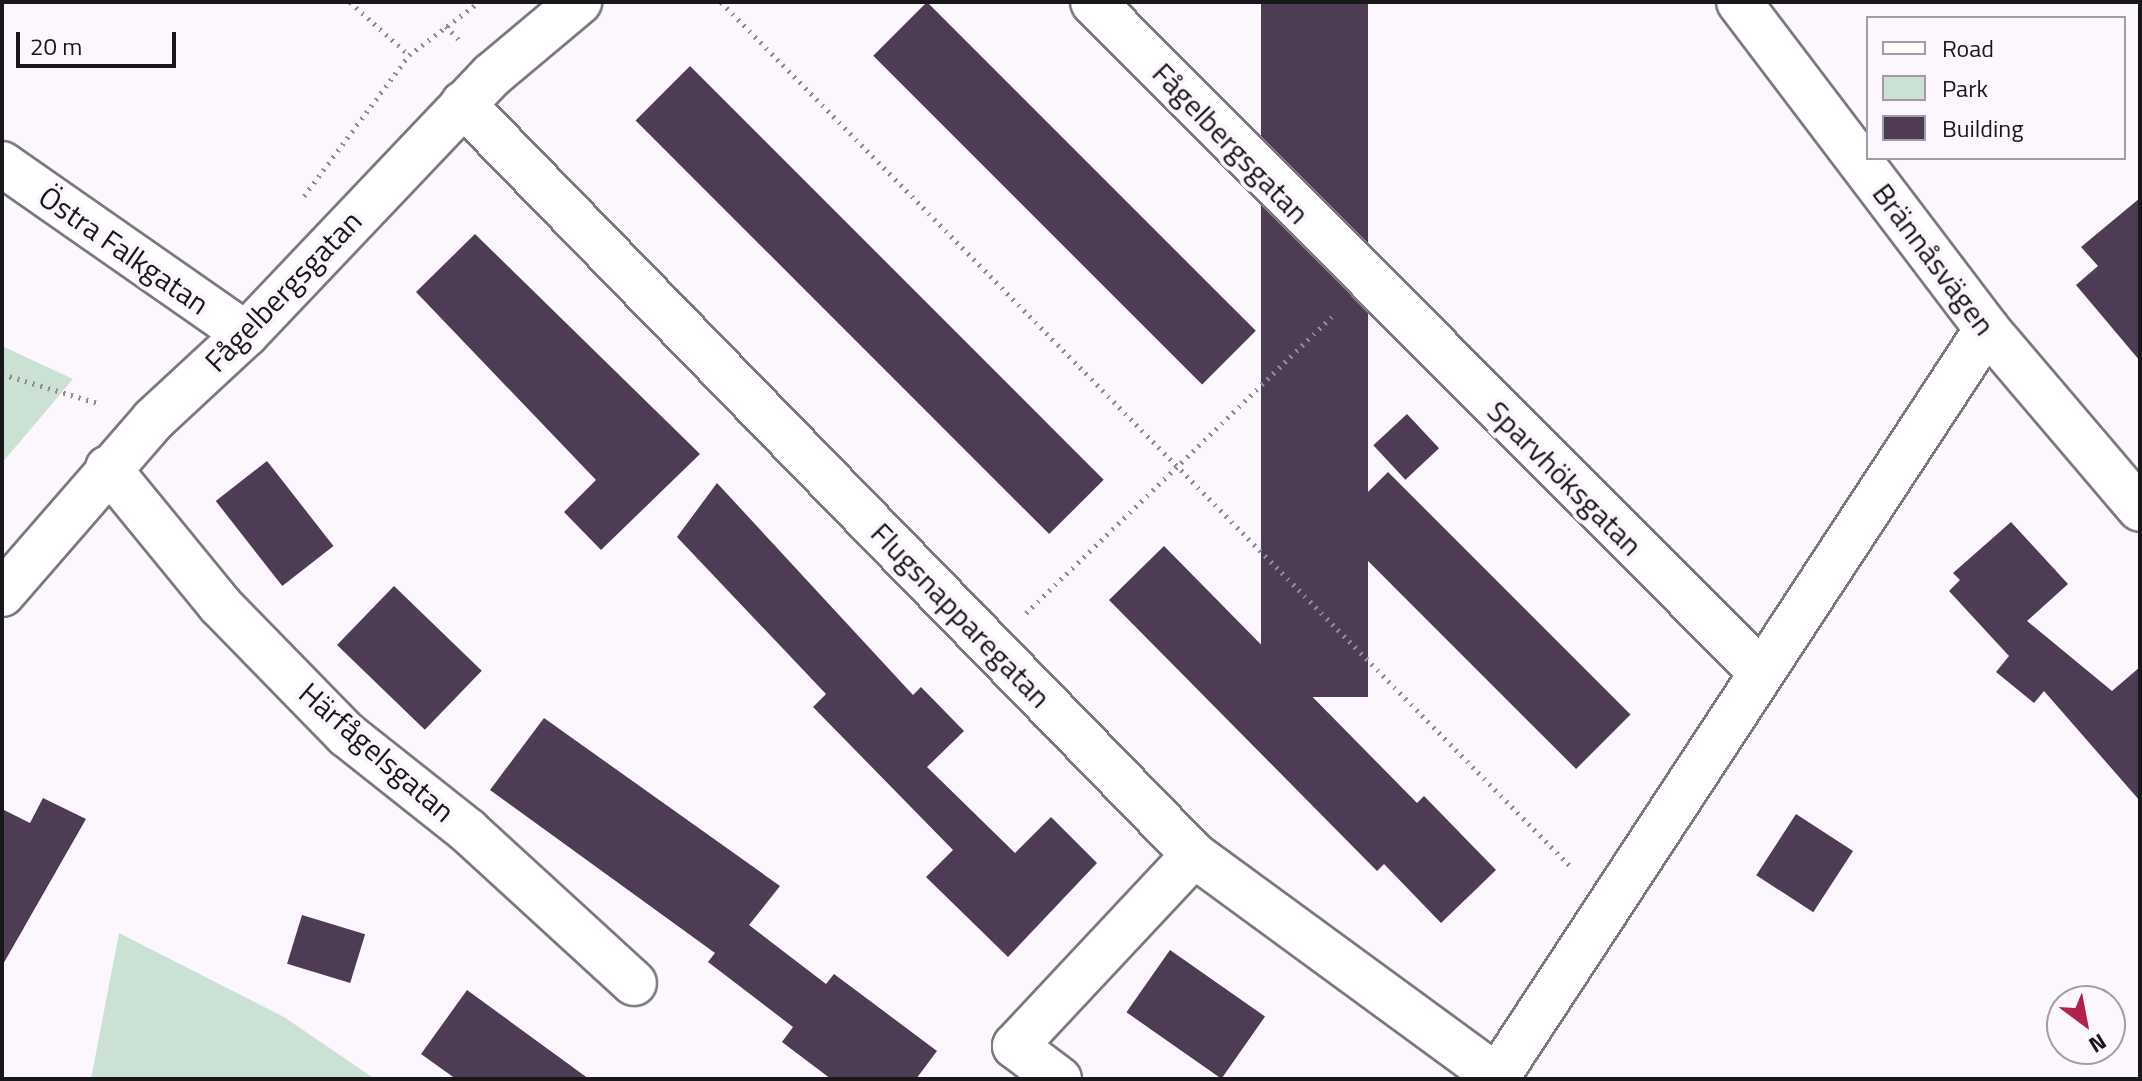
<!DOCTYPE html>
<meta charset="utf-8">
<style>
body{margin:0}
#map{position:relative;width:2142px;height:1081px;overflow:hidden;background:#fcf7fe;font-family:"Titillium Web",sans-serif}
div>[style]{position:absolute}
.green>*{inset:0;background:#cbe1d3}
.building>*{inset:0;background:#4d3c54;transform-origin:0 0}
.path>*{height:5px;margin-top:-2.5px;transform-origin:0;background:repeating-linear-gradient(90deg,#8f8b90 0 2px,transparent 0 8px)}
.roads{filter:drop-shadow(2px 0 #7c787e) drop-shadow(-2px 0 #7c787e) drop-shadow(0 2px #7c787e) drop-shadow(0 -2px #7c787e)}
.minor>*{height:44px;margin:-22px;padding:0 22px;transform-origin:22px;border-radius:22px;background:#fff}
span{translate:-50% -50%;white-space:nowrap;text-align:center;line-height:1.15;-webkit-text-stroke:8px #fcf7fe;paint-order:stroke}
.street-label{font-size:30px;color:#181719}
.frame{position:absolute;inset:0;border:4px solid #181719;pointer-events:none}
.legend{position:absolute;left:1866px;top:16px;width:260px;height:144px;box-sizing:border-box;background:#fcf7fe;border:2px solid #a19da2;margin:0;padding:10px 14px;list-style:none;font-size:24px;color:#181719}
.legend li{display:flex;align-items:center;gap:16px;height:40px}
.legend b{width:40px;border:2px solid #a19da2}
.north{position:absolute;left:2046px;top:985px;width:80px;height:80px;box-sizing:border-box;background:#fcf7fe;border:2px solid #a19da2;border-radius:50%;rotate:148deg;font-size:22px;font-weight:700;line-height:32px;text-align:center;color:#181719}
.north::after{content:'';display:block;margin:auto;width:28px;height:36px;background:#b2204d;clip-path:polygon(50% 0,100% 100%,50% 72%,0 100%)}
.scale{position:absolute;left:16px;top:32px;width:160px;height:36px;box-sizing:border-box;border:4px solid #181719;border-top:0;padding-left:10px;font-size:24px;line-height:28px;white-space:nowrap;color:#181719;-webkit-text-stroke:6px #fcf7fe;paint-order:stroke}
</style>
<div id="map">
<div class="green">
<i style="clip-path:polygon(2px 346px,73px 379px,2px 463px)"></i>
<i style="clip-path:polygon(119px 933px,284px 1017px,375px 1079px,91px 1079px)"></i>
</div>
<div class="building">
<i style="left:927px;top:2px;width:465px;height:76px;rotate:45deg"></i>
<i style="left:1261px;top:2px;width:107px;height:695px"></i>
<i style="left:690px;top:66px;width:585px;height:77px;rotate:45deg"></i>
<i style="clip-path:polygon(2140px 198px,2140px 361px,2076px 285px,2098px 266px,2081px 247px)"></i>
<i style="clip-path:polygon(475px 234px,700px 454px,601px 550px,564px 512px,596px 480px,416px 292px)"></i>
<i style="left:1407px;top:414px;width:47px;height:46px;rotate:47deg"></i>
<i style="left:267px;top:461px;width:108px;height:65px;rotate:52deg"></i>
<i style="left:1388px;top:472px;width:343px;height:77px;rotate:45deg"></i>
<i style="clip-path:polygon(717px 483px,913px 695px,921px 687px,964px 731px,927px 767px,1015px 853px,1051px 817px,1097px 863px,1008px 957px,926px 877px,953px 850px,813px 707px,826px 694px,677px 537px)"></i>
<i style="clip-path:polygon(2011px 522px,2068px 584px,2027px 621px,2112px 691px,2140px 667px,2140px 801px,2044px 691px,2034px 703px,1996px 672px,2009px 656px,1949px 591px,1960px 580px,1953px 573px)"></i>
<i style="clip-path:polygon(1164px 546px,1417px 803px,1424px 796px,1496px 870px,1441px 923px,1384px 864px,1377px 871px,1109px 600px)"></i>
<i style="left:394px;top:586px;width:122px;height:82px;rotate:44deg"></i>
<i style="clip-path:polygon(544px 718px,780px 886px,749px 925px,826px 984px,834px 974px,937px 1051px,916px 1079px,831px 1079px,782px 1042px,793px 1027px,708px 962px,715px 953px,490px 790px)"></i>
<i style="clip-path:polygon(43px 798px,86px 819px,2px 966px,2px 809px,30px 823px)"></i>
<i style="left:1796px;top:814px;width:68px;height:73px;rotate:33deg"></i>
<i style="left:302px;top:915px;width:66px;height:51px;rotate:17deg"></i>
<i style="left:1170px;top:950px;width:116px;height:76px;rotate:35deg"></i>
<i style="clip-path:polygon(467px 990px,589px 1079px,456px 1079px,421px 1054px)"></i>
</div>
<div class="path">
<i style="left:350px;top:2px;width:79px;rotate:41.9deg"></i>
<i style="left:721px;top:2px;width:1216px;rotate:45.5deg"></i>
<i style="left:446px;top:26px;width:19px;rotate:47deg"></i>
<i style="left:304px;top:196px;width:176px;rotate:-53.3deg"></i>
<i style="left:409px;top:55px;width:88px;rotate:-37.1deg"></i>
<i style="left:2px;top:374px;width:103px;rotate:16.9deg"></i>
<i style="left:1026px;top:613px;width:430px;rotate:-44.1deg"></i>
</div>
<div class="roads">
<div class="minor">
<i style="left:1093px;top:2px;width:946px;rotate:45.09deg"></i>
<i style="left:1739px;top:2px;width:410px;rotate:52.8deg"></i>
<i style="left:1987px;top:329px;width:236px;rotate:49.6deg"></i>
<i style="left:463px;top:104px;width:1048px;rotate:45.77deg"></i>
<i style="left:1194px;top:855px;width:379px;rotate:36.2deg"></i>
<i style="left:2px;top:164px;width:297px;rotate:34.9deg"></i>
<i style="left:108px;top:468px;width:177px;rotate:50.7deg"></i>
<i style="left:220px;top:605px;width:182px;rotate:45.7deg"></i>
<i style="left:347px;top:735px;width:154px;rotate:38.4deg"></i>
<i style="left:468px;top:831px;width:225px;rotate:42.5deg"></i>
<i style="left:2px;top:594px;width:230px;rotate:-49deg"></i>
<i style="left:153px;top:420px;width:127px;rotate:-42.8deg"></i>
<i style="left:246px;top:334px;width:357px;rotate:-46.5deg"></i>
<i style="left:492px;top:75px;width:114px;rotate:-40deg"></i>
<i style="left:1497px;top:1077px;width:894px;rotate:-56.77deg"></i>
<i style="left:1059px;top:1079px;width:55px;rotate:-143.1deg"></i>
<i style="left:1015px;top:1046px;width:262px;rotate:-46.9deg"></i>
</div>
</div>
<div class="street-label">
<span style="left:1231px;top:143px;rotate:46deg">Fågelbergsgatan</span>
<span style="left:124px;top:250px;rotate:35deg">Östra Falkgatan</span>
<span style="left:1934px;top:259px;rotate:53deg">Brännåsvägen</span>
<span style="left:283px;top:291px;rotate:-46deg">Fågelbergsgatan</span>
<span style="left:1565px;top:478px;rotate:45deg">Sparvhöksgatan</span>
<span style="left:961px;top:615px;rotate:46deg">Flugsnapparegatan</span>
<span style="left:377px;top:752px;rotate:41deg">Härfågelsgatan</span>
</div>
<div class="frame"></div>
<ul class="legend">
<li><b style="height:10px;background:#fff"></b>Road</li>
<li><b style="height:22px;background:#cbe1d3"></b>Park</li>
<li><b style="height:22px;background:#4d3c54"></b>Building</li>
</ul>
<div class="north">N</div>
<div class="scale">20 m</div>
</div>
